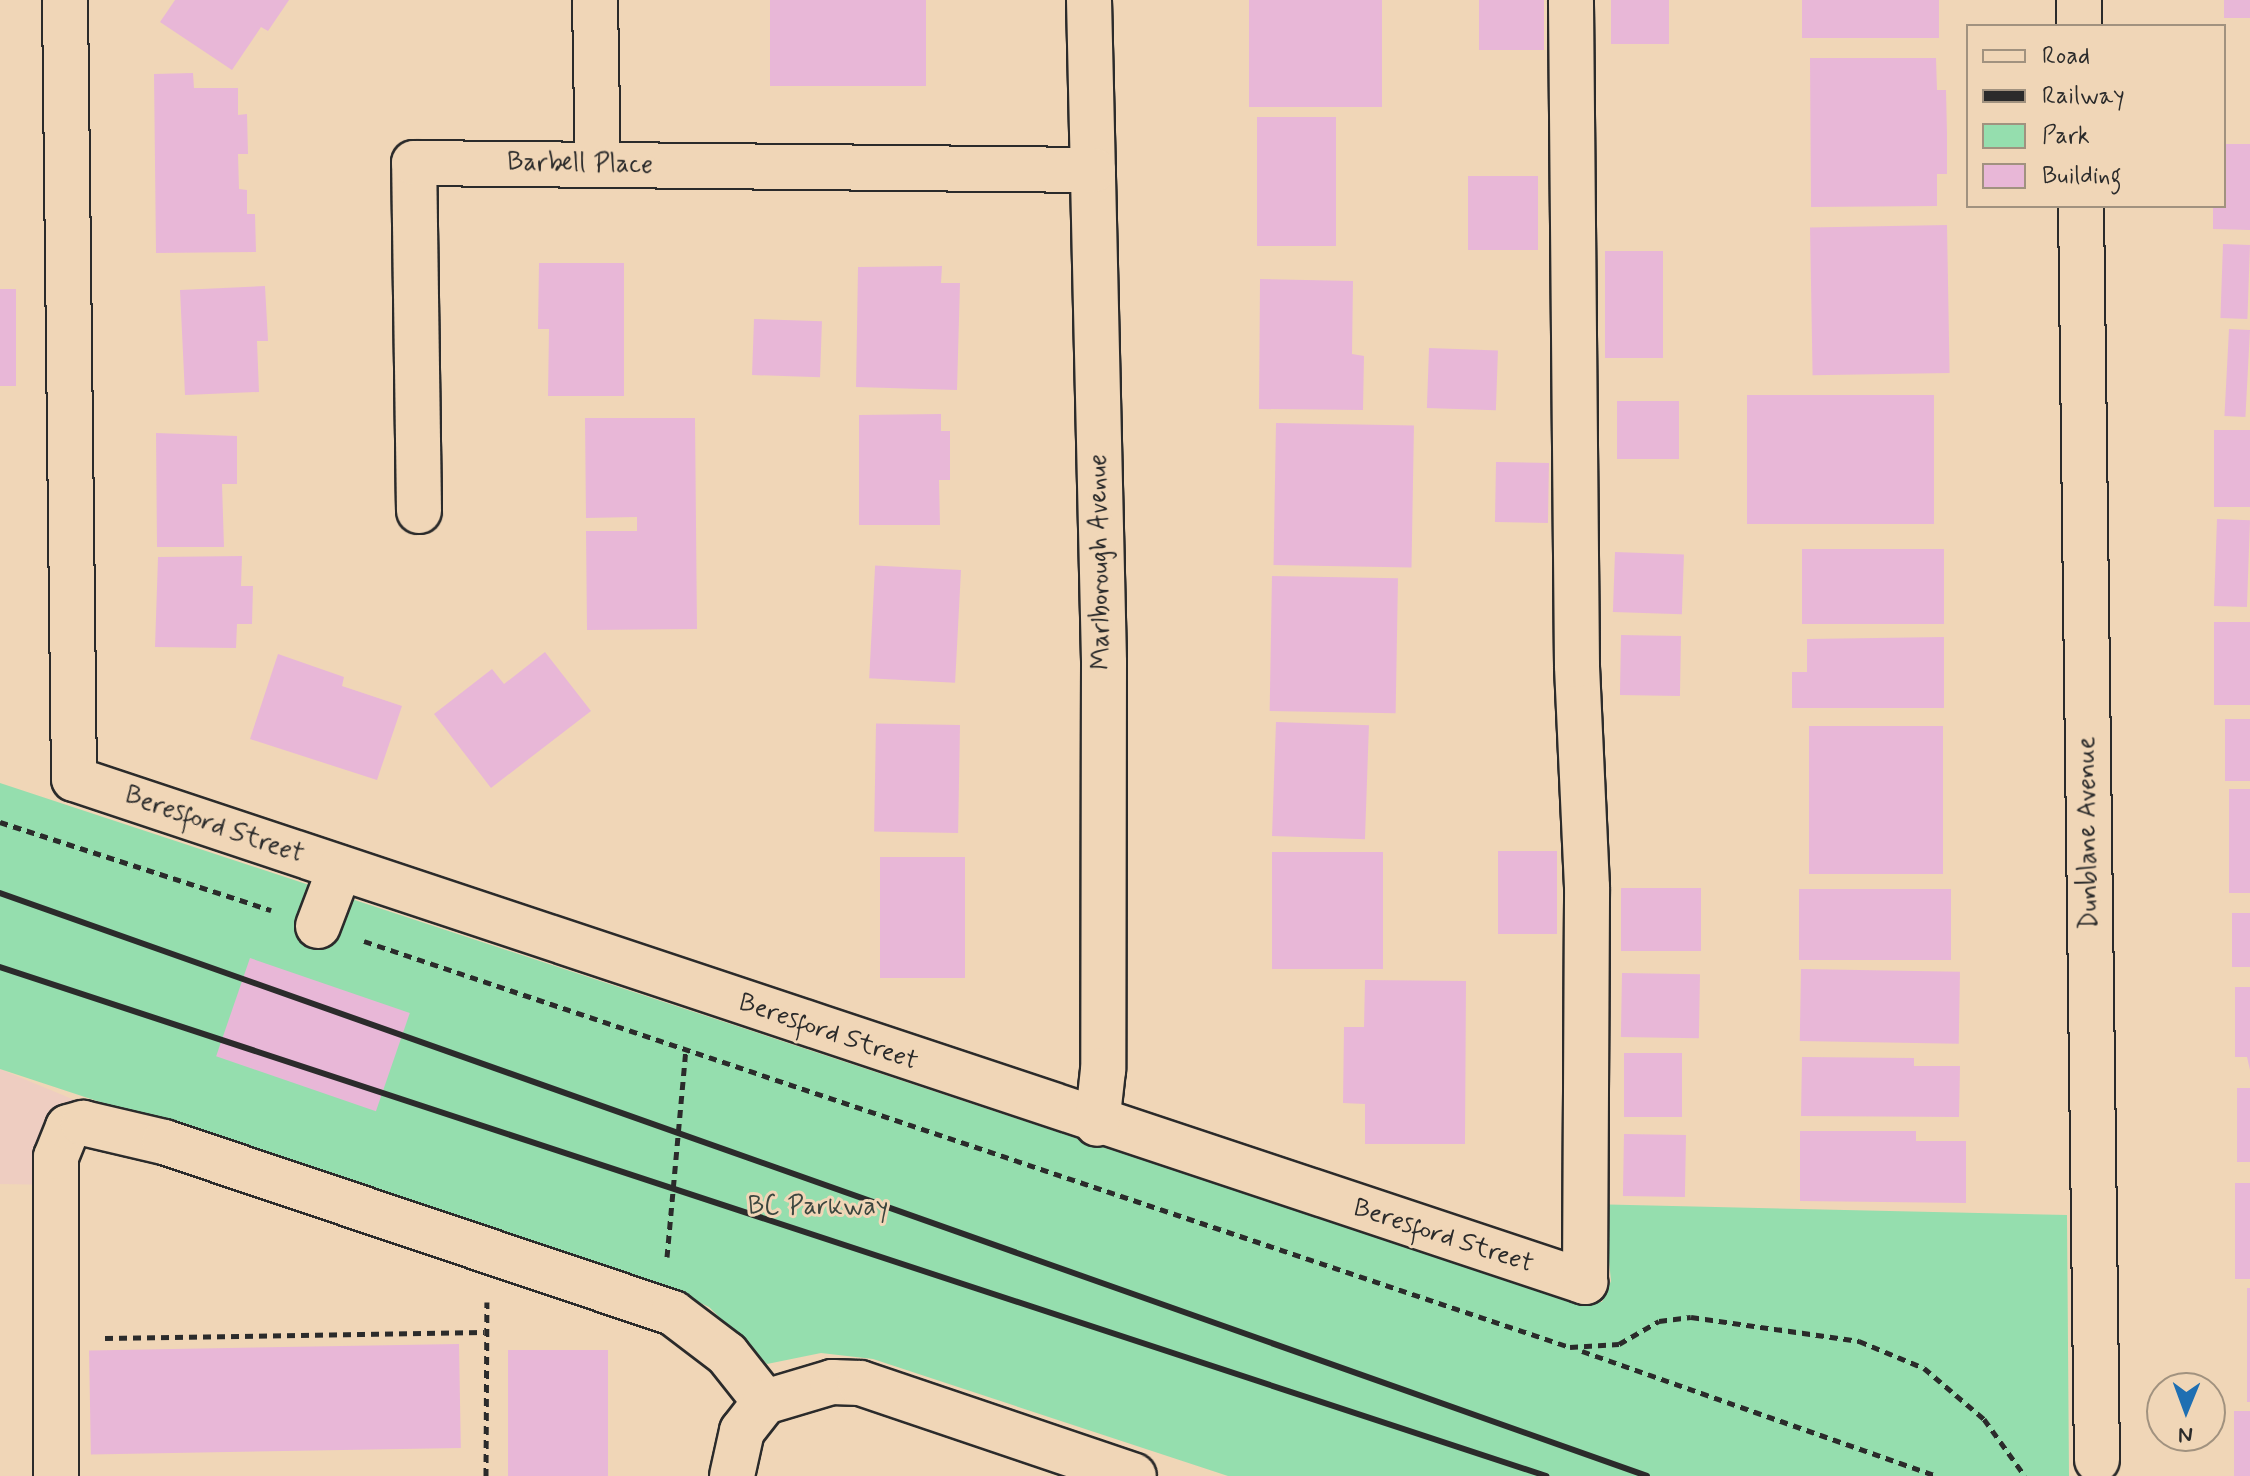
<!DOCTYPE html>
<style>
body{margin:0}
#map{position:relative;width:2250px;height:1476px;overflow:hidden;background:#f0d6b7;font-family:Mynerve,sans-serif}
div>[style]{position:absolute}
.built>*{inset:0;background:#eecdc1}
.green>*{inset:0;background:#95deae}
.building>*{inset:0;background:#e8b7d7;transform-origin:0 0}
.path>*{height:5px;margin-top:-2.5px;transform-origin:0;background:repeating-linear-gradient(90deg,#2b2b2b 0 8px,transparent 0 14px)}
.roads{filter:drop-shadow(2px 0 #2b2b2b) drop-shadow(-2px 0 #2b2b2b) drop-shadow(0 2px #2b2b2b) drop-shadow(0 -2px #2b2b2b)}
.minor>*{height:44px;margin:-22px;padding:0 22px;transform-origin:22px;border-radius:22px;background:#f0d6b7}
.rail>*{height:6px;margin:-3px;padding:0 3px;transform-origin:3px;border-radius:3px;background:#2b2b2b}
span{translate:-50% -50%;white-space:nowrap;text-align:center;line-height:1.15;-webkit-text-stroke:6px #f0d6b7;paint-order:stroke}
.street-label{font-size:26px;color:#2b2b2b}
.park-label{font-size:26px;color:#3b463f}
.legend{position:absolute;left:1966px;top:24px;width:260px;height:184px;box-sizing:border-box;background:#f0d6b7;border:2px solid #a1927f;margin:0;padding:10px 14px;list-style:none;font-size:24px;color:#2b2b2b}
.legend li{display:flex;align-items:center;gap:16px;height:40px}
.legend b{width:40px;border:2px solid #a1927f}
.north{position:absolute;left:2146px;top:1372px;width:80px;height:80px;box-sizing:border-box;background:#f0d6b7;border:2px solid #a1927f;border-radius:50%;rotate:181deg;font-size:22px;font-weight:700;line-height:32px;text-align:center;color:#2b2b2b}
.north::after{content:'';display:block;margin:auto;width:28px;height:36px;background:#1f6fb2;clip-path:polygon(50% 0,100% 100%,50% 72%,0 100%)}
</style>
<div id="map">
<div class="built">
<i style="clip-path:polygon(0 1069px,77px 1101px,57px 1185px,0 1184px)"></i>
</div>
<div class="green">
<i style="clip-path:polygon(0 783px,1576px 1303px,1602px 1302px,1611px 1281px,1609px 1261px,1585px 1255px,1587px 1204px,2067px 1215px,2069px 1476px,1228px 1476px,873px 1359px,821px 1353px,767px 1364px,709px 1307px,679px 1293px,0 1069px)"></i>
</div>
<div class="building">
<i style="clip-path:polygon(175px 0,289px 0,268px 31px,261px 27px,232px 70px,160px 22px)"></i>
<i style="left:770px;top:0;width:156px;height:86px"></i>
<i style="left:1249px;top:0;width:133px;height:107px"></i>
<i style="left:1479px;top:0;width:65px;height:50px"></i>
<i style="left:1611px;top:0;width:58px;height:44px"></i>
<i style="left:1802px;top:0;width:137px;height:38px"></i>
<i style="left:2224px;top:0;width:26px;height:18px"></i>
<i style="clip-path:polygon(1810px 58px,1936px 58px,1937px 90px,1946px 90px,1947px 133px,1947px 174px,1937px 174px,1937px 206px,1811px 207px)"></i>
<i style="clip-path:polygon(193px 73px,194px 88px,238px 88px,238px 115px,247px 114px,248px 154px,238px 154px,239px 189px,247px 190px,247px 214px,255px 214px,256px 252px,156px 253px,154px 74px)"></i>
<i style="left:1336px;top:117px;width:129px;height:79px;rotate:90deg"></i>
<i style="clip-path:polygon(2224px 144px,2250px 144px,2250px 230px,2213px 229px,2213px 206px,2224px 206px)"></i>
<i style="left:1468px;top:176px;width:70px;height:74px"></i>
<i style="left:1947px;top:225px;width:148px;height:137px;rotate:89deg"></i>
<i style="left:2223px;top:244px;width:27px;height:74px;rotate:2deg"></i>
<i style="left:1605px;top:251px;width:58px;height:107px"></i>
<i style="clip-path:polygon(539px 263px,624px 263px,624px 396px,548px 396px,549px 329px,538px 329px)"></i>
<i style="clip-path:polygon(942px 266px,941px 283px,960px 283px,957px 390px,856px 387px,858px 267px)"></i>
<i style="clip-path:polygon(1260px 279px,1353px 281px,1352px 354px,1364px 356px,1363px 410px,1259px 409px)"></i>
<i style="clip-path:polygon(265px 286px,268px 341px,257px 341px,259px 392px,185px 395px,180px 290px)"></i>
<i style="left:0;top:289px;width:16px;height:97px"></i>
<i style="left:754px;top:319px;width:68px;height:56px;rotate:2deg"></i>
<i style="left:2229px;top:329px;width:21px;height:87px;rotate:3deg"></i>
<i style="left:1429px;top:348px;width:69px;height:60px;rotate:2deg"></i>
<i style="left:1747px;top:395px;width:187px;height:129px"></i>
<i style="left:1617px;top:401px;width:62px;height:58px"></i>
<i style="clip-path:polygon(941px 414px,941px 431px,950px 431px,950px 480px,939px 480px,940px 525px,859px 525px,859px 415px)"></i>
<i style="clip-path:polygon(585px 418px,695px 418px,697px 629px,587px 630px,586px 531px,637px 531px,637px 517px,586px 518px)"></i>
<i style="left:1276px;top:423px;width:138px;height:142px;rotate:1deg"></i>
<i style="left:2214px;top:430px;width:36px;height:77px"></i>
<i style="clip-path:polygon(156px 433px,237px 436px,237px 484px,222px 484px,224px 547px,157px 547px)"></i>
<i style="left:1496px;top:462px;width:53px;height:60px;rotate:1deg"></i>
<i style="left:2217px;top:519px;width:33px;height:87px;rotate:2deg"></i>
<i style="left:1944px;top:549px;width:75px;height:142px;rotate:90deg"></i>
<i style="left:1615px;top:552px;width:69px;height:60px;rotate:2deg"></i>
<i style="clip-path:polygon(242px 556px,241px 586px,253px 586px,252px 624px,237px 624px,236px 648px,155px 647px,158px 557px)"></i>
<i style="left:961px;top:570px;width:113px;height:86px;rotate:93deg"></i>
<i style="left:1272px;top:576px;width:126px;height:135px;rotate:1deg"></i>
<i style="left:2214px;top:622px;width:36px;height:83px"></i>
<i style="left:1621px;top:635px;width:60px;height:60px;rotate:1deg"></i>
<i style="clip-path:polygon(1944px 637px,1944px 708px,1792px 708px,1792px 672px,1807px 672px,1807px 639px)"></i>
<i style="clip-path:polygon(545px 652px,591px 711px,491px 788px,434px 714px,492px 669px,504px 684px)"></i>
<i style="clip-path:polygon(278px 654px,344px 677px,342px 686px,402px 706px,377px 780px,250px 739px)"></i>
<i style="left:2225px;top:719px;width:25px;height:62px"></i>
<i style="left:1276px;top:722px;width:93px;height:114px;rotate:2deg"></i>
<i style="left:960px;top:725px;width:108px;height:84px;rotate:91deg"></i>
<i style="left:1809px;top:726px;width:134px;height:148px"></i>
<i style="left:2229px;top:789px;width:21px;height:104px"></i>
<i style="left:1498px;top:851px;width:59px;height:83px"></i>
<i style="left:1272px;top:852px;width:111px;height:117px"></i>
<i style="left:880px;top:857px;width:85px;height:121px"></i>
<i style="left:1621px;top:888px;width:80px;height:63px"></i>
<i style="left:1799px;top:889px;width:152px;height:71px"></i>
<i style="left:2232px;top:913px;width:18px;height:54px"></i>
<i style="left:250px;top:958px;width:169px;height:104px;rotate:19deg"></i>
<i style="left:1801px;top:969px;width:159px;height:72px;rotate:1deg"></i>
<i style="left:1622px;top:973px;width:78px;height:64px;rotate:1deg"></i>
<i style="clip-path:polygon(1365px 980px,1466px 981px,1465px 1144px,1365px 1144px,1365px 1104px,1343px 1103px,1344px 1027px,1364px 1027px)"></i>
<i style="clip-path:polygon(2235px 987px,2250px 987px,2250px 1070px,2247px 1057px,2235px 1057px)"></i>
<i style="left:1624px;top:1053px;width:58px;height:64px"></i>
<i style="clip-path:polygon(1802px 1057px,1914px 1058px,1914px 1066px,1960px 1066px,1959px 1117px,1801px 1116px)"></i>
<i style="left:2237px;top:1088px;width:13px;height:74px"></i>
<i style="clip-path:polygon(1800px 1131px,1916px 1131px,1916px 1141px,1966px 1141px,1966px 1203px,1800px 1201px)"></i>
<i style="left:1624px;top:1134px;width:62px;height:62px;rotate:1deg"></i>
<i style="left:2235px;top:1183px;width:15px;height:96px"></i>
<i style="left:2247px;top:1288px;width:3px;height:114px"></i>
<i style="left:459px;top:1344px;width:104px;height:370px;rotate:89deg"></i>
<i style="left:608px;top:1350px;width:126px;height:100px;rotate:90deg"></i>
<i style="left:2234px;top:1411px;width:16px;height:65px"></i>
</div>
<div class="path">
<i style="left:0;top:822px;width:285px;rotate:18deg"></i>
<i style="left:364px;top:941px;width:1273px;rotate:18.61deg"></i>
<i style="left:1570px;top:1347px;width:49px;rotate:-3.5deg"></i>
<i style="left:1619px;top:1344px;width:46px;rotate:-29.9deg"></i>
<i style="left:1659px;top:1321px;width:32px;rotate:-7deg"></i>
<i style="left:1691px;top:1317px;width:170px;rotate:8.1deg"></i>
<i style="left:1859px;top:1341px;width:70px;rotate:22.6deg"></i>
<i style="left:1924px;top:1368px;width:79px;rotate:40.4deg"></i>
<i style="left:1984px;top:1419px;width:70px;rotate:54.3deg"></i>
<i style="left:667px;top:1257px;width:210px;rotate:-84.8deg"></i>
<i style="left:105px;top:1338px;width:379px;rotate:-0.9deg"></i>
<i style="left:1582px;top:1351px;width:376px;rotate:19.4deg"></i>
<i style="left:486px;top:1476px;width:174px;rotate:-89.7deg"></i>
</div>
<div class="roads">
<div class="minor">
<i style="left:65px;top:0;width:779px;rotate:89.34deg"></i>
<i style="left:74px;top:779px;width:1593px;rotate:18.41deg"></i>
<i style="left:1585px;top:1282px;width:395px;rotate:-89.7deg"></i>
<i style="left:1587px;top:887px;width:222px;rotate:-92.6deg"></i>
<i style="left:1577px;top:665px;width:665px;rotate:-90.52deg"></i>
<i style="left:595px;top:0;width:165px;rotate:89deg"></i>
<i style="left:1089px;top:0;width:663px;rotate:88.7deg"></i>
<i style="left:1104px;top:663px;width:407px;rotate:90.1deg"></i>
<i style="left:1103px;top:1070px;width:54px;rotate:96.3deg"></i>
<i style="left:2079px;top:0;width:26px;rotate:90deg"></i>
<i style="left:2081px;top:206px;width:1254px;rotate:89.27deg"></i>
<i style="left:419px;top:511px;width:348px;rotate:-90.8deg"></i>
<i style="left:414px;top:163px;width:679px;rotate:0.59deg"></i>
<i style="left:318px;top:926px;width:62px;rotate:-69.2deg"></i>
<i style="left:56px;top:1476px;width:319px;rotate:-90deg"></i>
<i style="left:56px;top:1157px;width:32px;rotate:-68deg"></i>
<i style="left:68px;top:1127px;width:16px;rotate:-15deg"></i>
<i style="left:83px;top:1123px;width:83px;rotate:13.2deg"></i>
<i style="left:164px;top:1142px;width:537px;rotate:18.57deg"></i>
<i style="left:673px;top:1313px;width:68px;rotate:37.2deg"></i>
<i style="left:727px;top:1354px;width:61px;rotate:51.6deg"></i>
<i style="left:732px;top:1476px;width:46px;rotate:-77.5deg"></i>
<i style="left:742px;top:1431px;width:37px;rotate:-52deg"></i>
<i style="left:765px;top:1402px;width:70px;rotate:-16.6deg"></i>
<i style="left:832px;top:1382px;width:28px;rotate:2deg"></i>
<i style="left:860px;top:1383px;width:289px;rotate:18.7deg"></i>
</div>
</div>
<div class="rail">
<i style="left:0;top:893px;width:1747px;rotate:19.49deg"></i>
<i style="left:0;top:967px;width:1628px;rotate:18.22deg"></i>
</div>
<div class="street-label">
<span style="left:580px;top:165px;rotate:1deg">Barbell Place</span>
<span style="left:1101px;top:562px;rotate:-91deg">Marlborough Avenue</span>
<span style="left:214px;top:826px;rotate:19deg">Beresford Street</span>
<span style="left:2089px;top:833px;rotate:-91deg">Dunblane Avenue</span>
<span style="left:828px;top:1033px;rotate:19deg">Beresford Street</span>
<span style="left:1443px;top:1237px;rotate:18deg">Beresford Street</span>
</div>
<div class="park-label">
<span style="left:818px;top:1208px">BC Parkway</span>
</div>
<ul class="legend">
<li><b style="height:10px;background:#f0d6b7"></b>Road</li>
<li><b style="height:10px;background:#2b2b2b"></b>Railway</li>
<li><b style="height:22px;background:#95deae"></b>Park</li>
<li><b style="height:22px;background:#e8b7d7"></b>Building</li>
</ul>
<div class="north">N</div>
</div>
